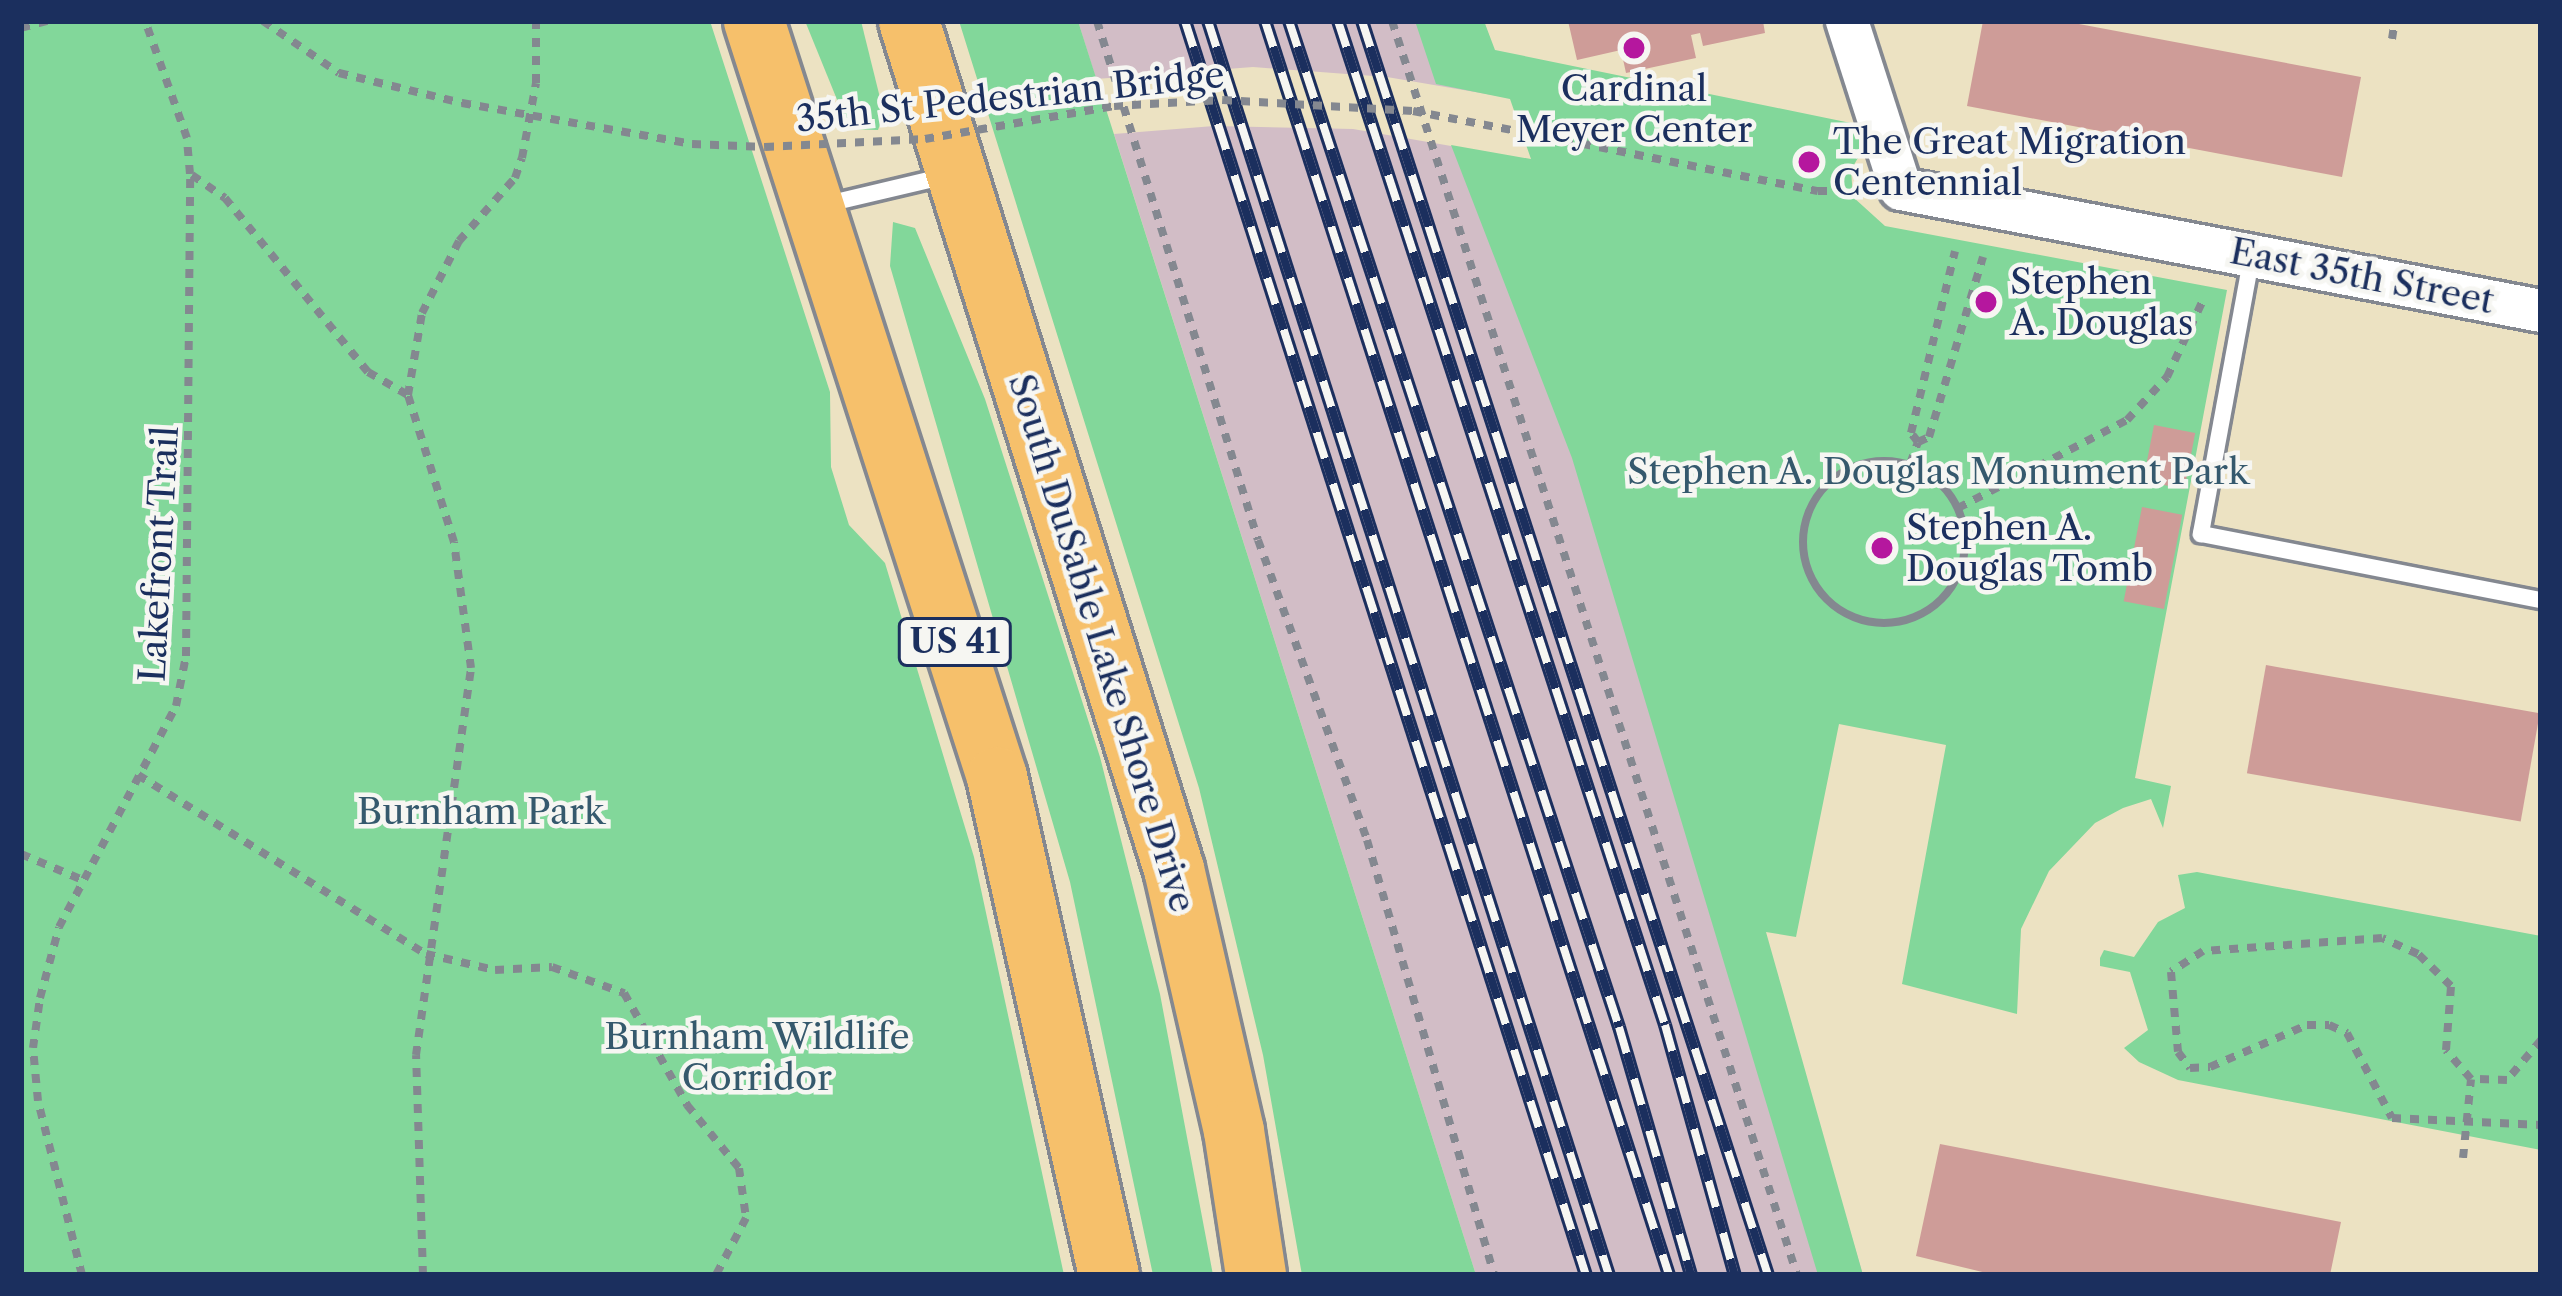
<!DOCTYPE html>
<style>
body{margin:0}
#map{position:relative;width:2562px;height:1296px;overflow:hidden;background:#ece2c2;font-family:"Libre Caslon Text",serif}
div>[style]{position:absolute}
.industrial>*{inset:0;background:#d2bdc6}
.green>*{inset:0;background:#82d79a}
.building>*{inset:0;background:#ce9c98;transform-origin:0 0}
.path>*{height:8px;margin-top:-4px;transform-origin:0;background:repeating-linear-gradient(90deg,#848890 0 9px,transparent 0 18px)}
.path>.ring{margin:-4px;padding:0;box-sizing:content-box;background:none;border:8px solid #848890;border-radius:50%}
.roads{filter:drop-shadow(3px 0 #848890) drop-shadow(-3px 0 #848890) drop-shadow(0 3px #848890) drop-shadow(0 -3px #848890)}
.service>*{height:16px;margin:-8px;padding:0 8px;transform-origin:8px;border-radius:8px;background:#fff}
.tertiary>*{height:42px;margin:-21px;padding:0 21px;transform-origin:21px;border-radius:21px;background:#fff}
.motorway>*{height:60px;margin:-30px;padding:0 30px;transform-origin:30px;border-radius:30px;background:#f6c06b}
.rail>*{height:14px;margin-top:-7px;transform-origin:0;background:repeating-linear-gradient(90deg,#f6f6f2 0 27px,#1b2f5e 0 54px);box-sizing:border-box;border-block:3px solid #1b2f5e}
.path-bridge>*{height:8px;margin-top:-4px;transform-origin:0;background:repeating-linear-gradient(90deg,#848890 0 9px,transparent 0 18px)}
.dots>*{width:33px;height:33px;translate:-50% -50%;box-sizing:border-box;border:6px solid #f6f6f2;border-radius:50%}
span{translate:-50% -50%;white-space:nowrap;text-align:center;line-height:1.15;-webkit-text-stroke:9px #f6f6f2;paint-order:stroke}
.shield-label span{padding:3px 9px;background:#f6f6f2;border:3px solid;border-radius:9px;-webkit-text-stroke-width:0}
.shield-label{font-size:33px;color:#1b2f5e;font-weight:700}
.poi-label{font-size:36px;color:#1b2f5e}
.left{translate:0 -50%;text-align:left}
.street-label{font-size:36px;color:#1b2f5e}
.park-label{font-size:36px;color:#35596d}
.frame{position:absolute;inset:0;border:24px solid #1b2f5e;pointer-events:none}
</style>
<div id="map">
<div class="industrial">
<i style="clip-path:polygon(1078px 21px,1484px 21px,1510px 98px,1387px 77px,1253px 67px,1096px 79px)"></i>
<i style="clip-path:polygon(1214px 126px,1353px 129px,1532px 160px,1863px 1275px,1476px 1275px,1114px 134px)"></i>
</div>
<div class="green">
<i style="clip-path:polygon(21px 21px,710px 21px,830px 392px,831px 467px,849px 525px,885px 563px,974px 857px,1064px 1275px,21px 1275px)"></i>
<i style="clip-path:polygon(805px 21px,861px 21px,884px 114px,878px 130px,849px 129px)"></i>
<i style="clip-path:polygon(959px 21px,1078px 21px,1476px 1275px,1302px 1275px,1263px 1055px,1199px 788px)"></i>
<i style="clip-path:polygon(1415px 21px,1484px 21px,1495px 50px,1875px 128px,1851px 170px,1853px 197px,1885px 226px,2227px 290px,2135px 778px,2171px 786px,2163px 828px,2151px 799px,2123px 808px,2095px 823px,2049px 871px,2021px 929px,2017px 1014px,1902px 984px,1946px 745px,1839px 724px,1796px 937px,1766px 932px,1863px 1275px,1818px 1275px,1572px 458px,1451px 145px,1531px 159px,1510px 99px,1436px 84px)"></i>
<i style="clip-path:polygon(893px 222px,915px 228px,985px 399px,1100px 757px,1160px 994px,1213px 1275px,1153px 1275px,1070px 882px,890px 266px)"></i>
<i style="clip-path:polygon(2197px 872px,2541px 936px,2541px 1150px,2178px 1080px,2139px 1062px,2124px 1048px,2148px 1030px,2130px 972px,2100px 966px,2100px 958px,2104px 950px,2134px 957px,2158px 922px,2185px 908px,2178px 875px)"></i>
</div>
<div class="building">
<i style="clip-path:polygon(1568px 21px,1763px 21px,1765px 33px,1703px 46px,1700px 33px,1691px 35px,1696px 58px,1626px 73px,1621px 50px,1577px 60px)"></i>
<i style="clip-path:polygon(1983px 21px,2063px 21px,2361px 77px,2342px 177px,1967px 106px)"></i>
<i style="left:2154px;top:425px;width:42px;height:57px;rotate:11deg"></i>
<i style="left:2142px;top:507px;width:41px;height:96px;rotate:11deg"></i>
<i style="left:2266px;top:665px;width:278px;height:110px;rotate:10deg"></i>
<i style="clip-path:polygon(1940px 1144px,2341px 1222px,2330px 1275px,1995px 1275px,1916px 1256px)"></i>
</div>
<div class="path">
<i style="left:263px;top:21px;width:92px;rotate:34.4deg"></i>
<i style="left:339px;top:73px;width:127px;rotate:13.7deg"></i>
<i style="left:1097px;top:21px;width:543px;rotate:72.77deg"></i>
<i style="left:1258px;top:540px;width:319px;rotate:70deg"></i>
<i style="left:1367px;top:840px;width:453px;rotate:73.7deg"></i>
<i style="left:1392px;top:21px;width:1318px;rotate:72.1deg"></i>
<i style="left:21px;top:28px;width:28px;rotate:-15deg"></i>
<i style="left:2392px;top:39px;width:18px;rotate:-81deg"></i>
<i style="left:1564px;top:140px;width:259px;rotate:11.4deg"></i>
<i style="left:1818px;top:191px;width:45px"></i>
<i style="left:192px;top:175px;width:40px;rotate:34.9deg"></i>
<i style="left:225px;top:198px;width:225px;rotate:50.6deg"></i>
<i style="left:368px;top:372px;width:46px;rotate:29.9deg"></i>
<i style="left:1918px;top:442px;width:11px;rotate:-128deg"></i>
<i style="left:1911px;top:433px;width:187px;rotate:-76.4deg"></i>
<i class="ring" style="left:1803px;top:461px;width:154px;height:154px"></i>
<i style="left:1910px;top:464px;width:23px;rotate:-70deg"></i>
<i style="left:1918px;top:442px;width:12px;rotate:-24deg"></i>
<i style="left:1929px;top:437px;width:188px;rotate:-73.3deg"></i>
<i style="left:1958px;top:508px;width:191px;rotate:-27.5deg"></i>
<i style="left:2127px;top:420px;width:59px;rotate:-47.1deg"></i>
<i style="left:2167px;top:377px;width:85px;rotate:-64.9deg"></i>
<i style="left:138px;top:775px;width:339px;rotate:31.9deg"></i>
<i style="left:426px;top:954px;width:71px;rotate:13.1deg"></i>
<i style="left:495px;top:970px;width:57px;rotate:-3deg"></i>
<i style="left:552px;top:967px;width:77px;rotate:19.9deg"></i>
<i style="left:624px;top:993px;width:129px;rotate:60.6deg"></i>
<i style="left:687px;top:1105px;width:82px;rotate:50.5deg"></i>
<i style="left:739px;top:1168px;width:50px;rotate:82deg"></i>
<i style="left:746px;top:1218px;width:64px;rotate:117.8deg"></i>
<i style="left:21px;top:854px;width:67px;rotate:22.8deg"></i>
<i style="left:2541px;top:1040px;width:52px;rotate:130.4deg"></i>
<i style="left:2507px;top:1080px;width:36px;rotate:-178deg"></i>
<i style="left:2471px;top:1079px;width:38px;rotate:-131deg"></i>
<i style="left:2446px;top:1050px;width:64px;rotate:-85.5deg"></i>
<i style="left:2451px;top:986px;width:46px;rotate:-135.9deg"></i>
<i style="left:2418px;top:954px;width:39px;rotate:-156deg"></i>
<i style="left:2382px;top:938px;width:179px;rotate:175.8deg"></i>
<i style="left:2203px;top:951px;width:38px;rotate:147deg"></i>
<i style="left:2171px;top:972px;width:80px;rotate:85deg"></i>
<i style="left:2178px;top:1052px;width:20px;rotate:53deg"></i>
<i style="left:2190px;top:1068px;width:20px;rotate:-3deg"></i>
<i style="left:2210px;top:1067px;width:106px;rotate:-23.4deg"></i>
<i style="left:2307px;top:1025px;width:22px"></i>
<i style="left:2329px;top:1025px;width:20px;rotate:24deg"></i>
<i style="left:2347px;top:1033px;width:96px;rotate:62.1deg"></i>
<i style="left:2392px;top:1118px;width:149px;rotate:2.7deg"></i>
<i style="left:2463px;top:1158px;width:79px;rotate:-84.2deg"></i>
<i style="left:82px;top:1275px;width:179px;rotate:-104.2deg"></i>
<i style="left:38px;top:1101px;width:53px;rotate:-95.4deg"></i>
<i style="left:33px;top:1048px;width:50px;rotate:-82deg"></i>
<i style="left:40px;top:998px;width:73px;rotate:-75deg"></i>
<i style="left:59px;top:927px;width:250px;rotate:-62.1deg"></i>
<i style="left:176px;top:706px;width:51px;rotate:-78.7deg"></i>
<i style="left:186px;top:656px;width:482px;rotate:-89.5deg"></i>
<i style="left:190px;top:174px;width:36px;rotate:-95deg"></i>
<i style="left:187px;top:138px;width:124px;rotate:-109.7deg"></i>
<i style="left:423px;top:1275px;width:220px;rotate:-91.8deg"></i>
<i style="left:416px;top:1055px;width:391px;rotate:-81.9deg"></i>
<i style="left:471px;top:668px;width:127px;rotate:-97.7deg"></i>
<i style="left:454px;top:542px;width:154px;rotate:-107.4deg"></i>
<i style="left:408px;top:395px;width:83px;rotate:-80.3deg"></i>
<i style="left:422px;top:313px;width:81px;rotate:-62.8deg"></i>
<i style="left:459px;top:241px;width:84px;rotate:-48.4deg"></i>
<i style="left:515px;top:178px;width:21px;rotate:-71deg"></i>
<i style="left:522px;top:158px;width:76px;rotate:-79.4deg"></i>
<i style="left:536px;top:83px;width:62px;rotate:-90deg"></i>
</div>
<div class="roads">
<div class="service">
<i style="left:823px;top:205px;width:130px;rotate:-13.3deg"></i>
<i style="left:2252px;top:255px;width:284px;rotate:100.4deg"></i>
<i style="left:2201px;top:534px;width:346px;rotate:11deg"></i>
</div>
<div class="tertiary">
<i style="left:1847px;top:21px;width:176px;rotate:72.2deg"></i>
<i style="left:1901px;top:189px;width:652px;rotate:10.79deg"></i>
</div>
<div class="motorway">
<i style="left:754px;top:21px;width:794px;rotate:72.18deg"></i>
<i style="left:997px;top:777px;width:510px;rotate:77.33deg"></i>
<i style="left:909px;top:21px;width:888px;rotate:72.65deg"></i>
<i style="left:1174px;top:869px;width:269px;rotate:77.1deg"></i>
<i style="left:1234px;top:1131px;width:146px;rotate:81.3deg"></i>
</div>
</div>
<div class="rail">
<i style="left:1185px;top:21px;width:1317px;rotate:72.27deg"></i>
<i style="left:1208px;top:21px;width:1317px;rotate:72.27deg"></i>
<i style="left:1265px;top:21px;width:1317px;rotate:72.14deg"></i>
<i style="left:1289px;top:21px;width:1059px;rotate:71.84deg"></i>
<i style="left:1619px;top:1027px;width:258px;rotate:73.8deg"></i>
<i style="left:1338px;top:21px;width:1056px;rotate:71.96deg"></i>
<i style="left:1665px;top:1025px;width:260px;rotate:74.4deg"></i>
<i style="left:1362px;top:21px;width:1318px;rotate:72.06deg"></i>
</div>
<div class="path-bridge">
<i style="left:462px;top:103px;width:234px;rotate:10.1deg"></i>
<i style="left:692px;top:144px;width:73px;rotate:2.4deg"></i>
<i style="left:765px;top:147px;width:160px;rotate:-2.9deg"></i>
<i style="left:925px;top:139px;width:192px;rotate:-9.9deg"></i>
<i style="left:1114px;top:106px;width:109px;rotate:-3.2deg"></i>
<i style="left:1223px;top:100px;width:190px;rotate:3.3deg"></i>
<i style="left:1413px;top:111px;width:154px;rotate:10.9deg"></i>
</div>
<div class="dots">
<i style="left:1634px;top:48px;background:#b5179e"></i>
<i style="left:1809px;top:162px;background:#b5179e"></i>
<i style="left:1986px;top:302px;background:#b5179e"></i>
<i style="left:1882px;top:548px;background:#b5179e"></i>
</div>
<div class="shield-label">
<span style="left:955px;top:642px">US 41</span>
</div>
<div class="poi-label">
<span style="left:1634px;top:109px">Cardinal<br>Meyer Center</span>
<span class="left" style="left:1833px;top:162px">The Great Migration<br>Centennial</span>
<span class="left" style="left:2010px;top:302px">Stephen<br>A. Douglas</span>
<span class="left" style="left:1906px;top:548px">Stephen A.<br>Douglas Tomb</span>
</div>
<div class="street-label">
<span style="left:1010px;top:97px;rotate:-6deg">35th St Pedestrian Bridge</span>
<span style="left:2362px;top:276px;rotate:11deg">East 35th Street</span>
<span style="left:159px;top:554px;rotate:-87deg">Lakefront Trail</span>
<span style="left:1102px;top:643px;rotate:73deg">South DuSable Lake Shore Drive</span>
</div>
<div class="park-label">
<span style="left:1938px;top:472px">Stephen A. Douglas Monument Park</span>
<span style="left:481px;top:812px">Burnham Park</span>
<span style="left:757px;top:1057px">Burnham Wildlife<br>Corridor</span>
</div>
<div class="frame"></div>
</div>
